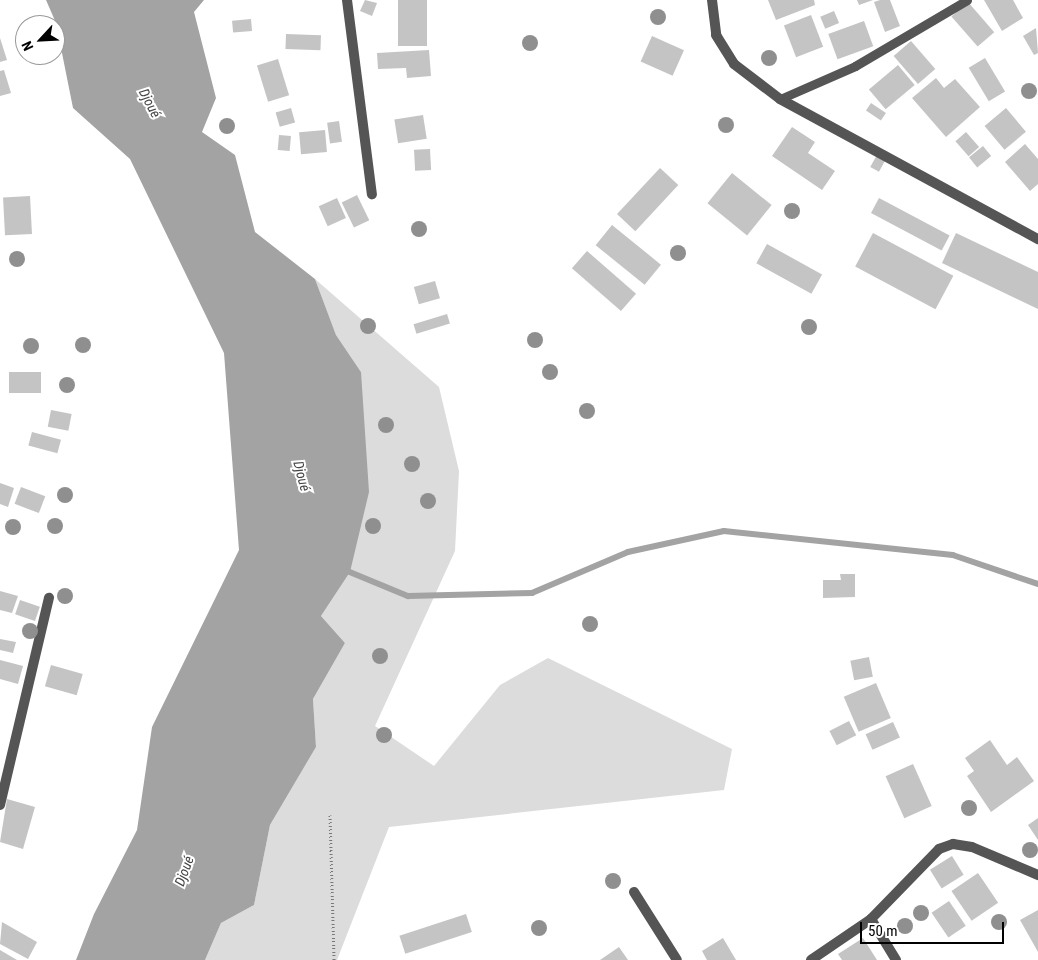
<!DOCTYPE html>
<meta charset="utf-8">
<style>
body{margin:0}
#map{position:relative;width:1038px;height:960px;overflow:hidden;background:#fff;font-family:"Roboto Condensed",sans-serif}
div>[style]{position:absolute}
.green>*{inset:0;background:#dcdcdc}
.water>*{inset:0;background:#a3a3a3}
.stream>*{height:5.5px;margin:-2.75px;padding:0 2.75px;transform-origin:2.75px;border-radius:2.75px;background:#a3a3a3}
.building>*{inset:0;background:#c4c4c4;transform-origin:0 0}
.path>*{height:3px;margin-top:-1.5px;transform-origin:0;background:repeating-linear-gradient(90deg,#777 0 1px,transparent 0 3.5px)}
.lane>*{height:9px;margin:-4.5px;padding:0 4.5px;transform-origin:4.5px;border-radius:4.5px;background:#555}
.street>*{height:10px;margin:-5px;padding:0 5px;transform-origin:5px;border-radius:5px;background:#555}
.trees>*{width:16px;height:16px;margin:-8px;border-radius:50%;background:#8f8f8f}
span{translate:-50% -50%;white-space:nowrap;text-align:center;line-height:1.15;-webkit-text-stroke:4px #fff;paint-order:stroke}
.water-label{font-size:14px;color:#444;font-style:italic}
.north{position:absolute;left:15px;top:15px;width:50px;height:50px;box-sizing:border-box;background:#fff;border:1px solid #999;border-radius:50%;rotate:245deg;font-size:14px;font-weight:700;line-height:20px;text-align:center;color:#000}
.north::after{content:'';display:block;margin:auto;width:18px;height:22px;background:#000;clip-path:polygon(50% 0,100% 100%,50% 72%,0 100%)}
.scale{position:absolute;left:860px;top:922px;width:144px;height:22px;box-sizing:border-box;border:2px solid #000;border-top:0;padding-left:6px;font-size:15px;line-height:18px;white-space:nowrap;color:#000;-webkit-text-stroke:4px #fff;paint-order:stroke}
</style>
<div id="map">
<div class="green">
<i style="clip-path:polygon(315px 279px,439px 387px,459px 471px,455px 551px,375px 726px,434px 766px,500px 685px,548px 658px,732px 749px,724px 790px,389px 827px,337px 960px,205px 960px,221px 923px,254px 905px,270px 825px,316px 747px,313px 699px,345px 643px,321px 616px,350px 572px,361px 372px,336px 335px)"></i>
</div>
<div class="water">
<i style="clip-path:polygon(46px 0,204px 0,194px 12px,216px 98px,202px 132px,235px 155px,255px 232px,315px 279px,336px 335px,361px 372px,369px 492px,350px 572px,321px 616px,345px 643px,313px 699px,316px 747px,270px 825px,254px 905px,221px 923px,205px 960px,76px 960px,94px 914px,137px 830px,152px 727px,239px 550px,224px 353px,130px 159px,73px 108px,56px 23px)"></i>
</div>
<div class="stream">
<i style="left:350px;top:572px;width:63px;rotate:22.5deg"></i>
<i style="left:408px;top:596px;width:124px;rotate:-1.4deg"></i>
<i style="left:532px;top:593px;width:104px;rotate:-23.1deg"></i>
<i style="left:628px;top:552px;width:98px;rotate:-12.3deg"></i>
<i style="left:724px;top:531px;width:230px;rotate:6deg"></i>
<i style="left:953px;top:555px;width:90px;rotate:18.8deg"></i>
</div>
<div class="building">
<i style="clip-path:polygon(365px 0,377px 3px,372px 16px,360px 11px)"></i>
<i style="left:398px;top:0;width:29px;height:46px"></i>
<i style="clip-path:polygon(768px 0,814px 0,815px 5px,776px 20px)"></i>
<i style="clip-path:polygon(857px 0,873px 0,859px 5px)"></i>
<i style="clip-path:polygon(880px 0,890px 0,900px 26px,885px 32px,874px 2px)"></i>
<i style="clip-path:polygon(984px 0,1013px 0,1023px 18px,1002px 31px)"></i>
<i style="left:968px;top:2px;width:40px;height:22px;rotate:49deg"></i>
<i style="left:834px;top:11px;width:13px;height:15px;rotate:67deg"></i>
<i style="left:811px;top:15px;width:34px;height:29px;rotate:69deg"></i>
<i style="left:251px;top:19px;width:12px;height:19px;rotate:85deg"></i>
<i style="left:864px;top:21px;width:27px;height:38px;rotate:70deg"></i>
<i style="clip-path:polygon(1036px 28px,1038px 53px,1034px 55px,1023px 36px)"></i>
<i style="left:286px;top:34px;width:35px;height:15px;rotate:2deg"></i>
<i style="left:652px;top:36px;width:35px;height:28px;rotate:24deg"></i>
<i style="clip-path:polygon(0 38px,7px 60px,0 62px)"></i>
<i style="left:911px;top:41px;width:37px;height:23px;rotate:49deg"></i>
<i style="clip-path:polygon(429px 50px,431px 76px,407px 78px,406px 68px,378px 69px,377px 53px)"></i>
<i style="left:985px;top:58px;width:39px;height:19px;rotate:59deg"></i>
<i style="left:278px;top:59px;width:38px;height:22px;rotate:73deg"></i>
<i style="left:898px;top:65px;width:26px;height:38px;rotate:50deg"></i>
<i style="clip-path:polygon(4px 70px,11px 93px,0 96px,0 71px)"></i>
<i style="clip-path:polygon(936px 78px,944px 88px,955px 79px,980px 107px,946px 137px,912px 98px)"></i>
<i style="left:871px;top:103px;width:18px;height:9px;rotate:34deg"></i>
<i style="left:291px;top:108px;width:15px;height:16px;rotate:74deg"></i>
<i style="left:1006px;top:108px;width:31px;height:28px;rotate:50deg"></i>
<i style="left:423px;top:115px;width:24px;height:29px;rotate:81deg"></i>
<i style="left:339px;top:121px;width:21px;height:12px;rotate:82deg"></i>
<i style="clip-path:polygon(792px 127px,815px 142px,808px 153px,835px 171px,822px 190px,772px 156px)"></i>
<i style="left:325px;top:130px;width:22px;height:26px;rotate:85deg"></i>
<i style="left:966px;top:132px;width:20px;height:14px;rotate:49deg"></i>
<i style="left:279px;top:135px;width:12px;height:15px;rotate:5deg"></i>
<i style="clip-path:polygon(1025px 144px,1038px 159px,1038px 184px,1030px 191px,1005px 162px)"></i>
<i style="left:983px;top:146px;width:13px;height:18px;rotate:51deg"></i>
<i style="left:430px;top:149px;width:21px;height:16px;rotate:87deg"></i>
<i style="left:878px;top:153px;width:10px;height:16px;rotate:29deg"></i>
<i style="left:660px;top:168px;width:25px;height:63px;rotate:43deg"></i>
<i style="left:732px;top:173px;width:51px;height:39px;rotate:39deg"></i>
<i style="left:357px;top:195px;width:28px;height:17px;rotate:64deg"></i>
<i style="left:30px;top:196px;width:38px;height:27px;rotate:87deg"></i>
<i style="left:337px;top:198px;width:22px;height:20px;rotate:66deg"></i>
<i style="left:879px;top:198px;width:80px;height:17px;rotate:28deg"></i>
<i style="left:612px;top:225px;width:63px;height:26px;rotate:39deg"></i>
<i style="left:873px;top:233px;width:91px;height:38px;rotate:28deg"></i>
<i style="clip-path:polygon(956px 233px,1038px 272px,1038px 309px,942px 263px)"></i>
<i style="left:767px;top:244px;width:63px;height:22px;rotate:29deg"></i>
<i style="left:587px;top:251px;width:65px;height:23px;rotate:41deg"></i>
<i style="left:435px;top:281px;width:18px;height:22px;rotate:74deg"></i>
<i style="left:447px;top:314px;width:10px;height:35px;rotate:73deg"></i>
<i style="left:9px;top:372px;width:32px;height:21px"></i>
<i style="left:51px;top:410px;width:21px;height:17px;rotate:11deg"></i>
<i style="left:32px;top:432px;width:30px;height:14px;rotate:15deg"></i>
<i style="clip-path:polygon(0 483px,14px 488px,8px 507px,0 504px)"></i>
<i style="left:21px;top:487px;width:26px;height:18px;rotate:21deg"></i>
<i style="clip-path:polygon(840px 574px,855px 574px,855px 597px,823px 598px,823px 580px,841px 580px)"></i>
<i style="clip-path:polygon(0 591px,18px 596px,12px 613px,0 610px)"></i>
<i style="left:20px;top:600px;width:21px;height:15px;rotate:19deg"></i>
<i style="clip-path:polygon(0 639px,16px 642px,13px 653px,0 650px)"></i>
<i style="left:869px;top:657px;width:20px;height:19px;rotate:79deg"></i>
<i style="clip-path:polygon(0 660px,23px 666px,18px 684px,0 679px)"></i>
<i style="left:51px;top:665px;width:33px;height:22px;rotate:16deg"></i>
<i style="left:876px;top:683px;width:38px;height:35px;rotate:67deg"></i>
<i style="left:849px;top:721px;width:16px;height:22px;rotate:63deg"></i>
<i style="left:893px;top:722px;width:17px;height:30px;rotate:66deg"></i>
<i style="clip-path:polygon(990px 740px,1007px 765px,1017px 757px,1034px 781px,991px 812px,967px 776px,974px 771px,965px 758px)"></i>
<i style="left:913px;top:764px;width:46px;height:30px;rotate:66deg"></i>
<i style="clip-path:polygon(7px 799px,35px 807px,23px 849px,0 842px)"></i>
<i style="clip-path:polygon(1038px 818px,1038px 840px,1028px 825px)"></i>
<i style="left:952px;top:856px;width:22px;height:26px;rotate:58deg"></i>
<i style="left:978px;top:873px;width:36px;height:32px;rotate:56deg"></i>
<i style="left:949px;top:901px;width:30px;height:21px;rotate:56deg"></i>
<i style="clip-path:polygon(1038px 910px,1038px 952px,1020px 920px)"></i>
<i style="left:466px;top:914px;width:19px;height:70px;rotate:72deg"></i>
<i style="clip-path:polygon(2px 922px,37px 942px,28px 959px,0 944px)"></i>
<i style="clip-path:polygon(723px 938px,736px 960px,707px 960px,702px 951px)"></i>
<i style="clip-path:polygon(863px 938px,877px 960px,842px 960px,838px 954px)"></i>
<i style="clip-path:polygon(619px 947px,628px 960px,600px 960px)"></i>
<i style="clip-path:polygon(0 950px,17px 960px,0 960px)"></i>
</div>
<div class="path">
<i style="left:330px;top:815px;width:145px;rotate:88.4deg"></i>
</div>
<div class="lane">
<i style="left:780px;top:99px;width:82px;rotate:-23.7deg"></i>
<i style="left:855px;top:66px;width:130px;rotate:-30.5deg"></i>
</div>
<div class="street">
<i style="left:347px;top:0;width:196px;rotate:82.7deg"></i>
<i style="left:712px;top:0;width:35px;rotate:83deg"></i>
<i style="left:716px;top:35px;width:34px;rotate:58deg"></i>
<i style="left:734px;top:64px;width:58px;rotate:37.3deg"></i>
<i style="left:780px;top:99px;width:294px;rotate:28.5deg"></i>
<i style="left:0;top:805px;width:213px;rotate:-76.7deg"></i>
<i style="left:634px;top:892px;width:80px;rotate:57.7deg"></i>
<i style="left:871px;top:919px;width:48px;rotate:58.6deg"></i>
<i style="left:811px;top:960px;width:73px;rotate:-34.3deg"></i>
<i style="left:871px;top:919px;width:98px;rotate:-45.8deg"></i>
<i style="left:939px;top:849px;width:15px;rotate:-20deg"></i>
<i style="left:953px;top:844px;width:19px;rotate:9deg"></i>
<i style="left:972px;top:847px;width:72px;rotate:23deg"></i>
</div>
<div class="trees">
<i style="left:658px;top:17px"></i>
<i style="left:530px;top:43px"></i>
<i style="left:769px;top:58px"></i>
<i style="left:1029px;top:91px"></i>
<i style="left:726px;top:125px"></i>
<i style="left:227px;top:126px"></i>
<i style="left:792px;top:211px"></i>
<i style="left:419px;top:229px"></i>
<i style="left:678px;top:253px"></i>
<i style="left:17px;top:259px"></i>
<i style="left:368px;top:326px"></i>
<i style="left:809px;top:327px"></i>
<i style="left:535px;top:340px"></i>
<i style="left:83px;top:345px"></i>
<i style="left:31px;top:346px"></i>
<i style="left:550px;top:372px"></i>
<i style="left:67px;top:385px"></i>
<i style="left:587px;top:411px"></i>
<i style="left:386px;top:425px"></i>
<i style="left:412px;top:464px"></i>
<i style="left:65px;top:495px"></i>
<i style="left:428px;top:501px"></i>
<i style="left:55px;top:526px"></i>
<i style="left:373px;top:526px"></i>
<i style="left:13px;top:527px"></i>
<i style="left:65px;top:596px"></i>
<i style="left:590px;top:624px"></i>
<i style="left:30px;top:631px"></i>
<i style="left:380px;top:656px"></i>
<i style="left:384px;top:735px"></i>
<i style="left:969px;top:808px"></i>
<i style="left:1030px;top:850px"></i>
<i style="left:613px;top:881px"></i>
<i style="left:921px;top:913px"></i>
<i style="left:999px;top:922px"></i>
<i style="left:905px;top:926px"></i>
<i style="left:539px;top:928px"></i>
</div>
<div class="water-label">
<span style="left:150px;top:103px;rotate:62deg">Djoué</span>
<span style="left:302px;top:476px;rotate:75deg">Djoué</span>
<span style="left:184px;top:871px;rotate:-70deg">Djoué</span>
</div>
<div class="north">N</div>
<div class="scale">50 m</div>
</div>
